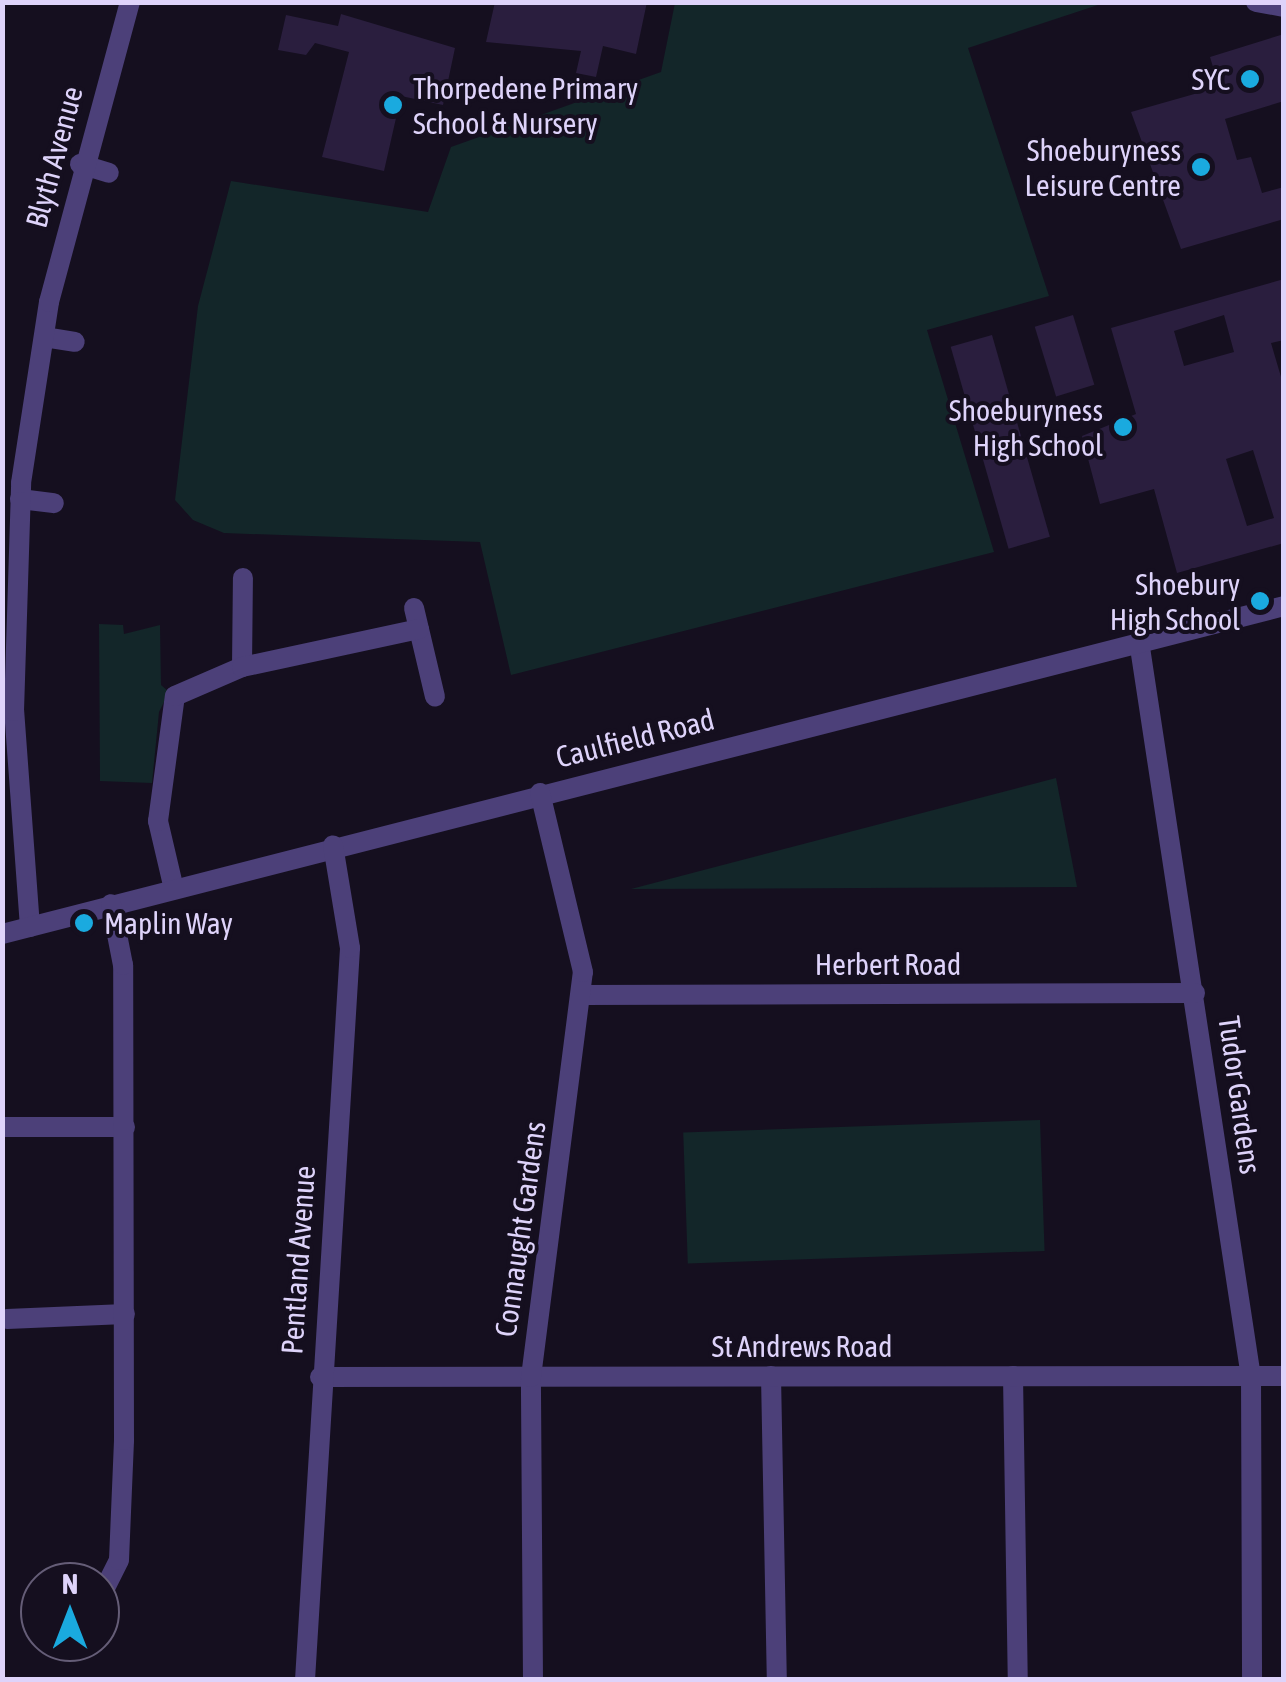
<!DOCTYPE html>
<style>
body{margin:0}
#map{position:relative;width:1286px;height:1682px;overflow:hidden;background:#150f1f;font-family:"Asap Condensed",sans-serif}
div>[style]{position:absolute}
.green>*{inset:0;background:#132629;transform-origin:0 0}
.building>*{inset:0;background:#2a1e3e;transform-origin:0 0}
.minor>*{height:20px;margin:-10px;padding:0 10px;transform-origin:10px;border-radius:10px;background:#4c4079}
.dots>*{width:28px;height:28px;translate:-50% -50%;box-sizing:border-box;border:5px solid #150f1f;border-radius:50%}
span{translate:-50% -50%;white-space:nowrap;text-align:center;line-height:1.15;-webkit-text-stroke:8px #150f1f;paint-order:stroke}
.poi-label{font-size:30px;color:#ded3fa}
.right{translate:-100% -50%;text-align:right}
.left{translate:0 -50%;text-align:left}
.street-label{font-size:30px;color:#ded3fa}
.frame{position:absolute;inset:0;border:5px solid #ded3fa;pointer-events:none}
.north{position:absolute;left:20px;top:1562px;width:100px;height:100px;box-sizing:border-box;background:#150f1f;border:2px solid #655d77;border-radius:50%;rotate:0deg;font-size:28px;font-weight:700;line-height:40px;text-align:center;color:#ded3fa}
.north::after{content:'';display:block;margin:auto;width:35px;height:45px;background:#1aaadf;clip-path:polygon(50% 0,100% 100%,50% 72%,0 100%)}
</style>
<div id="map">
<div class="green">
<i style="clip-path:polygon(675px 3px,1104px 3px,968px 48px,1049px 296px,927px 330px,994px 552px,511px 675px,480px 542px,224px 533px,193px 520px,175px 500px,198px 306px,231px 181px,428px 212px,451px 147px,661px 72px)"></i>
<i style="clip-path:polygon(99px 624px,123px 625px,124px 634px,160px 625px,161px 685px,169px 692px,159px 712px,152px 783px,100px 781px)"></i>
<i style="clip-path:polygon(1056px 778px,1077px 887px,631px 889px)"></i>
<i style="left:1040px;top:1120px;width:131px;height:357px;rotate:88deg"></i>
</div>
<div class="building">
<i style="clip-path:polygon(495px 2px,647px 2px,636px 54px,603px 46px,596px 77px,576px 73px,581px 51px,486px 42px)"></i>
<i style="clip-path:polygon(341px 14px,455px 48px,443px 105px,401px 96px,384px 171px,322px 157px,349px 52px,315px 43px,306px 55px,278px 50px,286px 15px,338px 26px)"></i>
<i style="clip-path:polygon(1284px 34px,1284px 101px,1225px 119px,1237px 160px,1251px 157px,1262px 193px,1284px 187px,1284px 219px,1181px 249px,1131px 112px,1219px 87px,1210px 57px)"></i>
<i style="clip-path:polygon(evenodd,1284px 279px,1284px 340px,1271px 343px,1284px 387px,1284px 543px,1177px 573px,1154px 489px,1100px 504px,1082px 436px,1136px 414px,1111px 328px,1284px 279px,1224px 315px,1234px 352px,1184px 366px,1174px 331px,1224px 315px,1284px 279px,1253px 450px,1274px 518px,1247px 526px,1226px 459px,1253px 450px)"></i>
<i style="left:1073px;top:315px;width:73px;height:40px;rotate:73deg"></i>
<i style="left:992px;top:335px;width:210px;height:43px;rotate:74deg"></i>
</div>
<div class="minor">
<i style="left:1256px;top:2px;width:28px;rotate:10deg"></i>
<i style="left:80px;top:164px;width:30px;rotate:17deg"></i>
<i style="left:44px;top:337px;width:31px;rotate:9deg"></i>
<i style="left:20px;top:499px;width:34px;rotate:7deg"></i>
<i style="left:414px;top:608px;width:91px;rotate:76.7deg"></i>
<i style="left:1139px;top:641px;width:744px;rotate:81.35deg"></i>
<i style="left:1251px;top:1377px;width:303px;rotate:89.8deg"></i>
<i style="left:242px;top:667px;width:89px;rotate:-89.4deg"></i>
<i style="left:173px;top:885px;width:66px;rotate:-103.2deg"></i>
<i style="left:158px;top:821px;width:126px;rotate:-82.3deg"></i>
<i style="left:175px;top:696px;width:73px;rotate:-23.4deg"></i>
<i style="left:242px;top:667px;width:181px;rotate:-12.1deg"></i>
<i style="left:30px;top:927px;width:217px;rotate:-94.2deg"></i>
<i style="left:14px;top:711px;width:228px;rotate:-88.2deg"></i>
<i style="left:21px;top:483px;width:183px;rotate:-81.2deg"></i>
<i style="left:49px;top:302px;width:311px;rotate:-74.9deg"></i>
<i style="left:2px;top:934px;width:1323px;rotate:-14.35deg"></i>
<i style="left:582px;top:995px;width:613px;rotate:-0.19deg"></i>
<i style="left:2px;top:1127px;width:123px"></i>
<i style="left:7px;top:1319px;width:118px;rotate:-2.4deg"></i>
<i style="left:771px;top:1376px;width:304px;rotate:88.9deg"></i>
<i style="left:1013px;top:1376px;width:304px;rotate:89.1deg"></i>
<i style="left:320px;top:1377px;width:964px;rotate:-0.06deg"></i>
<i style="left:100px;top:1598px;width:42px;rotate:-63.4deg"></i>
<i style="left:119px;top:1560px;width:120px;rotate:-87.6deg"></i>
<i style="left:124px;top:1440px;width:475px;rotate:-90.1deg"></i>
<i style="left:123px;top:965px;width:62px;rotate:-101.1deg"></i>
<i style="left:305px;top:1680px;width:733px;rotate:-86.48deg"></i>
<i style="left:350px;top:948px;width:104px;rotate:-99.4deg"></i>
<i style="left:533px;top:1680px;width:303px;rotate:-90.4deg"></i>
<i style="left:531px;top:1377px;width:408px;rotate:-82.7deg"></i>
<i style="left:583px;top:972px;width:184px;rotate:-103.5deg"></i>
</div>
<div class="dots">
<i style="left:1250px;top:79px;background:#1aaadf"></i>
<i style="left:393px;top:105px;background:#1aaadf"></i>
<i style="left:1201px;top:167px;background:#1aaadf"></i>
<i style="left:1123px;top:427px;background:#1aaadf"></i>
<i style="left:1260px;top:601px;background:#1aaadf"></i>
<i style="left:84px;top:923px;background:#1aaadf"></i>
</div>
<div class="poi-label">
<span class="right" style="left:1230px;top:79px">SYC</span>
<span class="left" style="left:413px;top:105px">Thorpedene Primary<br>School &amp; Nursery</span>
<span class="right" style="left:1181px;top:167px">Shoeburyness<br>Leisure Centre</span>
<span class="right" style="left:1103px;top:427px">Shoeburyness<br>High School</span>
<span class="right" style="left:1240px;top:601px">Shoebury<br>High School</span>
<span class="left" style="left:104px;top:923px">Maplin Way</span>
</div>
<div class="street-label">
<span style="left:54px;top:157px;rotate:-75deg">Blyth Avenue</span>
<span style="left:635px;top:738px;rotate:-14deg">Caulfield Road</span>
<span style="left:888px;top:964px">Herbert Road</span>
<span style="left:1240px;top:1095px;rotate:82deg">Tudor Gardens</span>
<span style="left:520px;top:1229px;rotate:-82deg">Connaught Gardens</span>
<span style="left:298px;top:1260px;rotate:-86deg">Pentland Avenue</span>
<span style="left:802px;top:1346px">St Andrews Road</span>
</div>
<div class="frame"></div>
<div class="north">N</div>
</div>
